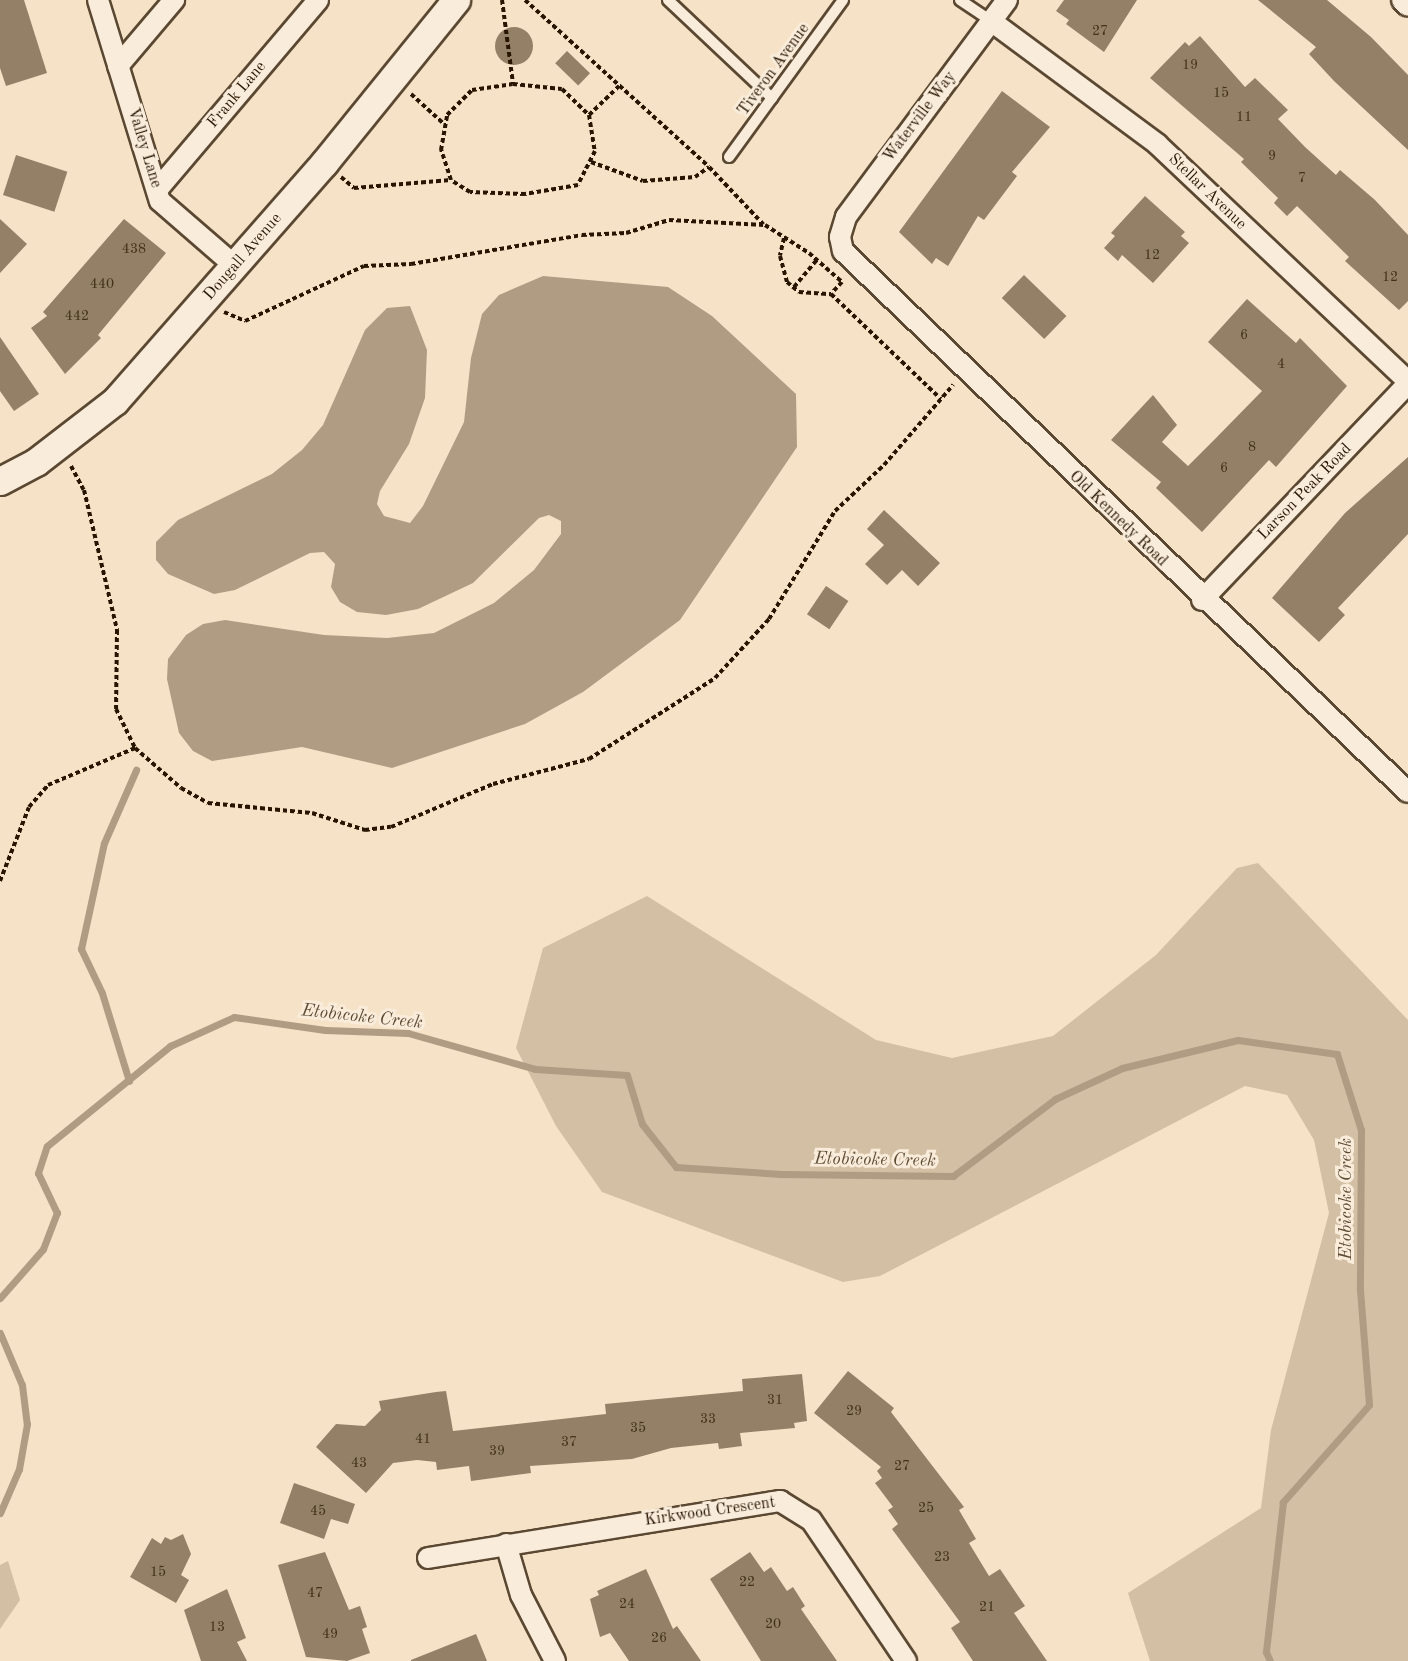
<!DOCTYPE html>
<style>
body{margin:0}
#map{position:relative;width:1408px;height:1661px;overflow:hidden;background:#f6e2c6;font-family:"Old Standard TT",serif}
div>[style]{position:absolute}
.green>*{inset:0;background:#d3bfa4}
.water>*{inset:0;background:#b09c83}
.stream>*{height:7px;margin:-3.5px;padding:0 3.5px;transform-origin:3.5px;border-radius:3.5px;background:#b09c83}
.building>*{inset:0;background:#938067;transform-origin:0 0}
.round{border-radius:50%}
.path>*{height:4px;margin-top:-2px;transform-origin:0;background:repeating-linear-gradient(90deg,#271500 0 4.5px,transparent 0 7.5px)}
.roads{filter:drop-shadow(2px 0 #5b4832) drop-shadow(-2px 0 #5b4832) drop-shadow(0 2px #5b4832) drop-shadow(0 -2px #5b4832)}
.lane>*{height:10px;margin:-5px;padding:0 5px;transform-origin:5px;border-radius:5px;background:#f9ecda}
.street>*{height:20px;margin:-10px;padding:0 10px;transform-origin:10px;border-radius:10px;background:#f9ecda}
.secondary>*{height:27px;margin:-13.5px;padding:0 13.5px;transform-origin:13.5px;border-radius:13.5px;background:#f9ecda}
span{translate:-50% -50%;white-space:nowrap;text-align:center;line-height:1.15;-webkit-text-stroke:6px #f9ecda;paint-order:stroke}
.number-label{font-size:14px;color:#42301a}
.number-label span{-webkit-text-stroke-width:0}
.street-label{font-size:16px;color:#271500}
.water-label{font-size:18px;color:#5e4b34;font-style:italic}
</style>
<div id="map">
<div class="green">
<i style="clip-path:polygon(1258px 863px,1408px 1020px,1408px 1661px,1150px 1661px,1128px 1593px,1261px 1508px,1271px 1430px,1329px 1213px,1314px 1140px,1287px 1095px,1245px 1086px,880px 1276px,843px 1282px,602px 1192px,556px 1126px,516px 1048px,543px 948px,647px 896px,876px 1040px,952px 1058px,1053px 1036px,1156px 955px,1237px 868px)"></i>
<i style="clip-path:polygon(8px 1561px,20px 1600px,0 1629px,0 1565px)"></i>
</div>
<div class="water">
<i style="clip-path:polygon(543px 276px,668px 287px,712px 316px,796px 394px,797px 447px,680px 620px,583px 692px,525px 724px,392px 768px,302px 747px,212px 761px,193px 751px,179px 733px,167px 679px,168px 659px,186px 635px,203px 624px,225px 620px,324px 635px,387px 638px,434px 633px,494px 603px,534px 570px,561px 534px,561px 521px,549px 515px,539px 518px,473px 583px,418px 609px,386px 615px,357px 612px,340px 602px,331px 587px,335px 564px,324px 552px,310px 553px,235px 590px,214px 594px,168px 574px,156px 560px,156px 542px,178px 520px,272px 474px,302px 450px,323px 425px,365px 330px,387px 308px,410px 306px,427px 350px,425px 398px,409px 444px,380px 491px,377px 504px,384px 516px,410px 523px,423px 506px,464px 422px,471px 358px,482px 314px,499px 295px)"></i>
</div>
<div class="stream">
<i style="left:129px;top:1081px;width:92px;rotate:-107.1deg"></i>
<i style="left:102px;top:993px;width:49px;rotate:-115.5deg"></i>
<i style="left:81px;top:949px;width:108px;rotate:-77.8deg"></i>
<i style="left:104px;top:843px;width:80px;rotate:-66.3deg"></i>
<i style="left:0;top:1298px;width:65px;rotate:-48.7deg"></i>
<i style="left:43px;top:1249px;width:39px;rotate:-69deg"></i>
<i style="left:57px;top:1213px;width:44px;rotate:-115.4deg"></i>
<i style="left:38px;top:1173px;width:28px;rotate:-72deg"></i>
<i style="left:47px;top:1146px;width:159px;rotate:-39.1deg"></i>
<i style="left:170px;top:1046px;width:70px;rotate:-24.4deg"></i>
<i style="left:234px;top:1017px;width:92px;rotate:8.1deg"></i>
<i style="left:325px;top:1030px;width:83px;rotate:2.1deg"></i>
<i style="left:408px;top:1033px;width:132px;rotate:15.8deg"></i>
<i style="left:535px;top:1069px;width:92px;rotate:3.7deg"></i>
<i style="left:627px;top:1075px;width:51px;rotate:73deg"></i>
<i style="left:642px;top:1124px;width:55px;rotate:51.7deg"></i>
<i style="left:676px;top:1167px;width:105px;rotate:3.8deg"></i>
<i style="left:781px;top:1174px;width:172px;rotate:0.7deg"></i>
<i style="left:953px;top:1176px;width:128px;rotate:-37deg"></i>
<i style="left:1055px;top:1099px;width:74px;rotate:-24.8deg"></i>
<i style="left:1122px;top:1068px;width:119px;rotate:-13.6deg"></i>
<i style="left:1238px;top:1040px;width:100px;rotate:8deg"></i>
<i style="left:1337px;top:1054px;width:80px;rotate:72.5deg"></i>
<i style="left:1361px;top:1130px;width:160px;rotate:90.4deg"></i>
<i style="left:1360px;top:1290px;width:115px;rotate:85.5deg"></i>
<i style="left:1369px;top:1405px;width:130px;rotate:131.6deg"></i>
<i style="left:1283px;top:1502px;width:151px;rotate:96.5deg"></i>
<i style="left:1266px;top:1652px;width:10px;rotate:66deg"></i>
<i style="left:0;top:1333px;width:56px;rotate:67.1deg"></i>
<i style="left:22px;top:1385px;width:39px;rotate:83deg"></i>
<i style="left:27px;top:1424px;width:46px;rotate:100.1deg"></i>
<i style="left:19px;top:1469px;width:48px;rotate:113.4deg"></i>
</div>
<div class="building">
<i style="clip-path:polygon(0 0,24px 0,47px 73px,6px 86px,0 68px)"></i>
<i style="clip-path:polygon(1064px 0,1137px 0,1104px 52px,1066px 24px,1069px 20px,1056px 11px)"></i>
<i style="clip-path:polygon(1258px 0,1327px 0,1371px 37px,1408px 75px,1408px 150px,1334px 81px,1309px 54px,1316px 47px)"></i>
<i class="round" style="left:495px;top:27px;width:38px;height:38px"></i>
<i style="clip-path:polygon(1200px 36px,1245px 87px,1255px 78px,1288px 110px,1278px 119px,1305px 147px,1336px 175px,1340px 170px,1375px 200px,1408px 235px,1408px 301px,1399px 310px,1345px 261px,1349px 257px,1297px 206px,1287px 216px,1274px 203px,1278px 198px,1241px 162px,1244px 159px,1150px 78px,1185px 42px,1189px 46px)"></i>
<i style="left:567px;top:51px;width:32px;height:17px;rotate:44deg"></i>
<i style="clip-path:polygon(1002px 91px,1050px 127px,1012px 172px,1017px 176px,984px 220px,978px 216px,948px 266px,936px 258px,932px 264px,899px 232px)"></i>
<i style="left:16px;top:155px;width:54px;height:42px;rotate:18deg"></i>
<i style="clip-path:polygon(1145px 196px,1185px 232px,1181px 236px,1189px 243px,1153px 283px,1122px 255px,1118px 261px,1104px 248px,1115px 236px,1111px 233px)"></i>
<i style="clip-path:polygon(0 219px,27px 244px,0 273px)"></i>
<i style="clip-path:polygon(124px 219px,166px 253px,98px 335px,101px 338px,65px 374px,31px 328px,47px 316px,43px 312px)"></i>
<i style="left:1024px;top:275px;width:59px;height:32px;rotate:44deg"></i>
<i style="clip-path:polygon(1247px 299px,1296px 343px,1300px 338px,1347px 386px,1276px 467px,1269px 460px,1202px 532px,1156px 488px,1161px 482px,1111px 440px,1153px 395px,1177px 425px,1162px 442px,1188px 466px,1216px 438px,1262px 391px,1208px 342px)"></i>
<i style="clip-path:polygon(0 337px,39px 394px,14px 411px,0 391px)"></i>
<i style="clip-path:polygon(1408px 457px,1408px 534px,1338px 608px,1345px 615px,1319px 642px,1272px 598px,1345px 513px)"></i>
<i style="clip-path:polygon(884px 510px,940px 563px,918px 586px,902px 570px,887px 585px,865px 564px,884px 545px,867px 529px)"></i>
<i style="left:826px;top:586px;width:27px;height:34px;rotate:34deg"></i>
<i style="clip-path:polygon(848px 1371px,894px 1408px,891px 1412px,964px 1507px,959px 1510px,976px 1539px,969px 1543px,989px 1576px,1000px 1569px,1025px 1606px,1014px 1613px,1047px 1661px,973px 1661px,951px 1628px,960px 1622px,892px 1529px,898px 1524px,888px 1510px,893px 1507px,875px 1483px,882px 1478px,877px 1471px,881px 1467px,814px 1413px)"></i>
<i style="clip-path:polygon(802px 1374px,807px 1421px,794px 1423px,795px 1428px,740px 1433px,742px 1446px,719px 1449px,718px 1443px,671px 1448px,632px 1459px,530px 1466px,531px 1473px,471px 1481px,469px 1466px,437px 1470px,436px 1462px,417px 1460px,393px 1463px,366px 1493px,316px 1447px,336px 1424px,365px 1426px,381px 1410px,379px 1401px,436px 1392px,446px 1391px,453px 1431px,606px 1414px,605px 1404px,743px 1391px,742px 1379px)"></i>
<i style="clip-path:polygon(294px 1483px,355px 1504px,348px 1524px,331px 1519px,324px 1539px,280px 1523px)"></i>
<i style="clip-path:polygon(183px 1534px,191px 1554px,181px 1575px,189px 1580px,176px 1603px,130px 1577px,152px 1538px,161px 1544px,165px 1537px,171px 1540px)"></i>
<i style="clip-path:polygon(325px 1552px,349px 1610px,360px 1606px,367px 1627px,362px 1629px,370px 1653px,347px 1661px,306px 1657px,278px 1565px)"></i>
<i style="clip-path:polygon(750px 1552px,764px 1572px,771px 1567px,787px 1591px,793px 1587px,805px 1606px,801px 1609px,837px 1661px,761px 1661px,710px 1579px)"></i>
<i style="clip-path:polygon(646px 1569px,673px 1629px,677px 1626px,701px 1661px,629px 1661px,610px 1633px,600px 1637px,590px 1599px,599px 1595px,597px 1591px)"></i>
<i style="clip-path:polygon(227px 1589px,246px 1638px,237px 1642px,247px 1661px,201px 1661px,184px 1610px)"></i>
<i style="clip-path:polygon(476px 1634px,487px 1661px,411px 1661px,411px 1660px)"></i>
</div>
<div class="path">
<i style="left:502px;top:0;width:85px;rotate:82.5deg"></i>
<i style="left:525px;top:0;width:248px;rotate:42.2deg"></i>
<i style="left:513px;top:84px;width:49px;rotate:5.8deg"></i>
<i style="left:562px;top:89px;width:37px;rotate:44deg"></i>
<i style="left:589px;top:115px;width:36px;rotate:81deg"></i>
<i style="left:595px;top:151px;width:38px;rotate:117deg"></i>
<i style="left:578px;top:185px;width:54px;rotate:170.4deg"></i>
<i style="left:525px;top:194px;width:55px;rotate:-177.9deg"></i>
<i style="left:470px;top:192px;width:22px;rotate:-148deg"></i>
<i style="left:451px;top:180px;width:32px;rotate:-108deg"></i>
<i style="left:441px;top:150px;width:36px;rotate:-80deg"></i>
<i style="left:447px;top:115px;width:35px;rotate:-45deg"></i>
<i style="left:472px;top:90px;width:41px;rotate:-8.3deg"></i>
<i style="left:411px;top:94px;width:45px;rotate:42.3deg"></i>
<i style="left:589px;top:115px;width:42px;rotate:-44deg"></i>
<i style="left:591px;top:162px;width:55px;rotate:20.1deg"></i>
<i style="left:643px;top:181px;width:52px;rotate:-4.4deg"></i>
<i style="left:695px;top:177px;width:17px;rotate:-36deg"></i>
<i style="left:709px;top:167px;width:79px;rotate:46.5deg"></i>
<i style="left:341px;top:177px;width:17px;rotate:40deg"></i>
<i style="left:354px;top:188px;width:97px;rotate:-4.7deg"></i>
<i style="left:784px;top:238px;width:18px;rotate:103deg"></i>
<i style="left:780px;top:256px;width:27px;rotate:75deg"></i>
<i style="left:787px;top:282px;width:16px;rotate:40deg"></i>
<i style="left:799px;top:292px;width:32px;rotate:4deg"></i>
<i style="left:831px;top:294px;width:152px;rotate:43.7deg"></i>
<i style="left:794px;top:287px;width:35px;rotate:-50deg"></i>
<i style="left:224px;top:312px;width:23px;rotate:23deg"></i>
<i style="left:245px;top:321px;width:131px;rotate:-24.8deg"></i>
<i style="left:364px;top:266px;width:47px;rotate:-2.4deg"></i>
<i style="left:411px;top:264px;width:173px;rotate:-9.6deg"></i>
<i style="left:582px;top:235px;width:44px;rotate:-2.6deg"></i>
<i style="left:626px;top:233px;width:45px;rotate:-16.8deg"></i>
<i style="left:669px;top:220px;width:96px;rotate:3deg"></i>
<i style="left:765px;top:225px;width:52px;rotate:32.5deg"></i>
<i style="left:809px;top:253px;width:44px;rotate:41.3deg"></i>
<i style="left:842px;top:282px;width:16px;rotate:133deg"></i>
<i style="left:71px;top:466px;width:27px;rotate:62deg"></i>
<i style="left:84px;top:490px;width:144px;rotate:76.7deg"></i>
<i style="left:117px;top:630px;width:79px;rotate:90.7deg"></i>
<i style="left:116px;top:709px;width:43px;rotate:64deg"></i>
<i style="left:135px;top:748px;width:61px;rotate:41deg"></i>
<i style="left:181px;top:788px;width:31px;rotate:29deg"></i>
<i style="left:208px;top:803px;width:104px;rotate:5.5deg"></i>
<i style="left:312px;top:813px;width:56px;rotate:17.8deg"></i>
<i style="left:365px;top:830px;width:26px;rotate:-7deg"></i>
<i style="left:391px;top:827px;width:111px;rotate:-22.9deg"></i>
<i style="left:493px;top:784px;width:99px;rotate:-14.6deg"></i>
<i style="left:589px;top:759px;width:150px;rotate:-32.7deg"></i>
<i style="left:715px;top:678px;width:80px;rotate:-47.5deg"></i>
<i style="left:769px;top:619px;width:127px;rotate:-58.6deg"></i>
<i style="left:835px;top:511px;width:67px;rotate:-43.2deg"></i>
<i style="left:884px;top:465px;width:106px;rotate:-49.2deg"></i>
<i style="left:0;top:881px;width:79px;rotate:-68.6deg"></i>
<i style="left:29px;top:807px;width:29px;rotate:-49deg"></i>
<i style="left:48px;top:785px;width:95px;rotate:-23deg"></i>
</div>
<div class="roads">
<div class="lane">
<i style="left:668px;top:0;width:143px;rotate:43.3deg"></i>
<i style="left:960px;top:0;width:37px;rotate:34deg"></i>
<i style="left:729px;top:157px;width:194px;rotate:-54deg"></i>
</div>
<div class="street">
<i style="left:98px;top:0;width:210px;rotate:72.9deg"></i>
<i style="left:160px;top:201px;width:99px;rotate:40.9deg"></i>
<i style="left:1007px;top:0;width:270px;rotate:126.6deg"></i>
<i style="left:846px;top:217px;width:21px;rotate:107deg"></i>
<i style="left:840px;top:237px;width:14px;rotate:78deg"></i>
<i style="left:843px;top:251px;width:782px;rotate:43.76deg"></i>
<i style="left:1402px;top:0;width:8px;rotate:45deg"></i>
<i style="left:991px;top:21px;width:207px;rotate:36.5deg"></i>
<i style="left:1157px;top:144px;width:345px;rotate:43.4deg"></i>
<i style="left:118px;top:66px;width:87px;rotate:-49.7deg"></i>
<i style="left:157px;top:190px;width:249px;rotate:-49.7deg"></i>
<i style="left:1202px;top:600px;width:298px;rotate:-46.4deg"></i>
<i style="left:506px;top:1544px;width:53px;rotate:73.6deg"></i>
<i style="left:521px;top:1595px;width:74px;rotate:62.7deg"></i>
<i style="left:428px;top:1558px;width:357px;rotate:-9.2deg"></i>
<i style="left:780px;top:1501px;width:36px;rotate:32deg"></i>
<i style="left:811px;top:1520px;width:170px;rotate:56deg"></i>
</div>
<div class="secondary">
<i style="left:0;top:481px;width:41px;rotate:-27.8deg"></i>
<i style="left:36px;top:462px;width:100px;rotate:-37.7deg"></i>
<i style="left:115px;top:401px;width:317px;rotate:-48.7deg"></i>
<i style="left:324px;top:163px;width:210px;rotate:-51deg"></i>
</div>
</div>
<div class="number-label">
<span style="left:1100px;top:31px">27</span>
<span style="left:1190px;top:65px">19</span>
<span style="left:1221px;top:93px">15</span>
<span style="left:1244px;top:117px">11</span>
<span style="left:1272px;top:156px">9</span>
<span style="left:1302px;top:178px">7</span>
<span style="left:134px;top:249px">438</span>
<span style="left:1152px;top:255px">12</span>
<span style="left:1390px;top:277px">12</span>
<span style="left:102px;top:284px">440</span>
<span style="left:77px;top:316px">442</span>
<span style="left:1244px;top:335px">6</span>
<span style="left:1281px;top:364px">4</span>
<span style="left:1252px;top:447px">8</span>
<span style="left:1224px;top:468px">6</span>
<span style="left:775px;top:1400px">31</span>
<span style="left:854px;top:1411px">29</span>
<span style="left:708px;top:1419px">33</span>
<span style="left:638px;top:1428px">35</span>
<span style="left:423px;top:1439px">41</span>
<span style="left:569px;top:1442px">37</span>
<span style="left:497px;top:1451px">39</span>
<span style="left:359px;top:1463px">43</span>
<span style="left:902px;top:1466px">27</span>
<span style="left:926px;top:1508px">25</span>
<span style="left:318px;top:1511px">45</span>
<span style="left:942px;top:1557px">23</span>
<span style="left:158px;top:1572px">15</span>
<span style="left:747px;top:1582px">22</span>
<span style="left:315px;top:1593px">47</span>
<span style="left:627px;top:1604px">24</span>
<span style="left:987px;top:1607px">21</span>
<span style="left:773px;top:1624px">20</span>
<span style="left:217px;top:1627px">13</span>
<span style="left:330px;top:1634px">49</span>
<span style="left:659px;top:1638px">26</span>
</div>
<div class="street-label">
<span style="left:774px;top:70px;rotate:-54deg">Tiveron Avenue</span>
<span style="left:237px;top:95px;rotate:-50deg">Frank Lane</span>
<span style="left:920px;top:117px;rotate:-53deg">Waterville Way</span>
<span style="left:144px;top:148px;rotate:73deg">Valley Lane</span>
<span style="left:1207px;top:192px;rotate:44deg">Stellar Avenue</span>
<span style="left:243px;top:257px;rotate:-49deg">Dougall Avenue</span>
<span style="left:1305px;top:492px;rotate:-46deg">Larson Peak Road</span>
<span style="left:1118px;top:519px;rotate:44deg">Old Kennedy Road</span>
<span style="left:710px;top:1512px;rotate:-8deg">Kirkwood Crescent</span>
</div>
<div class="water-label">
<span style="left:362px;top:1017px;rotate:6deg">Etobicoke Creek</span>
<span style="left:875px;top:1160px;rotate:1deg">Etobicoke Creek</span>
<span style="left:1346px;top:1199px;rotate:-90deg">Etobicoke Creek</span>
</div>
</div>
